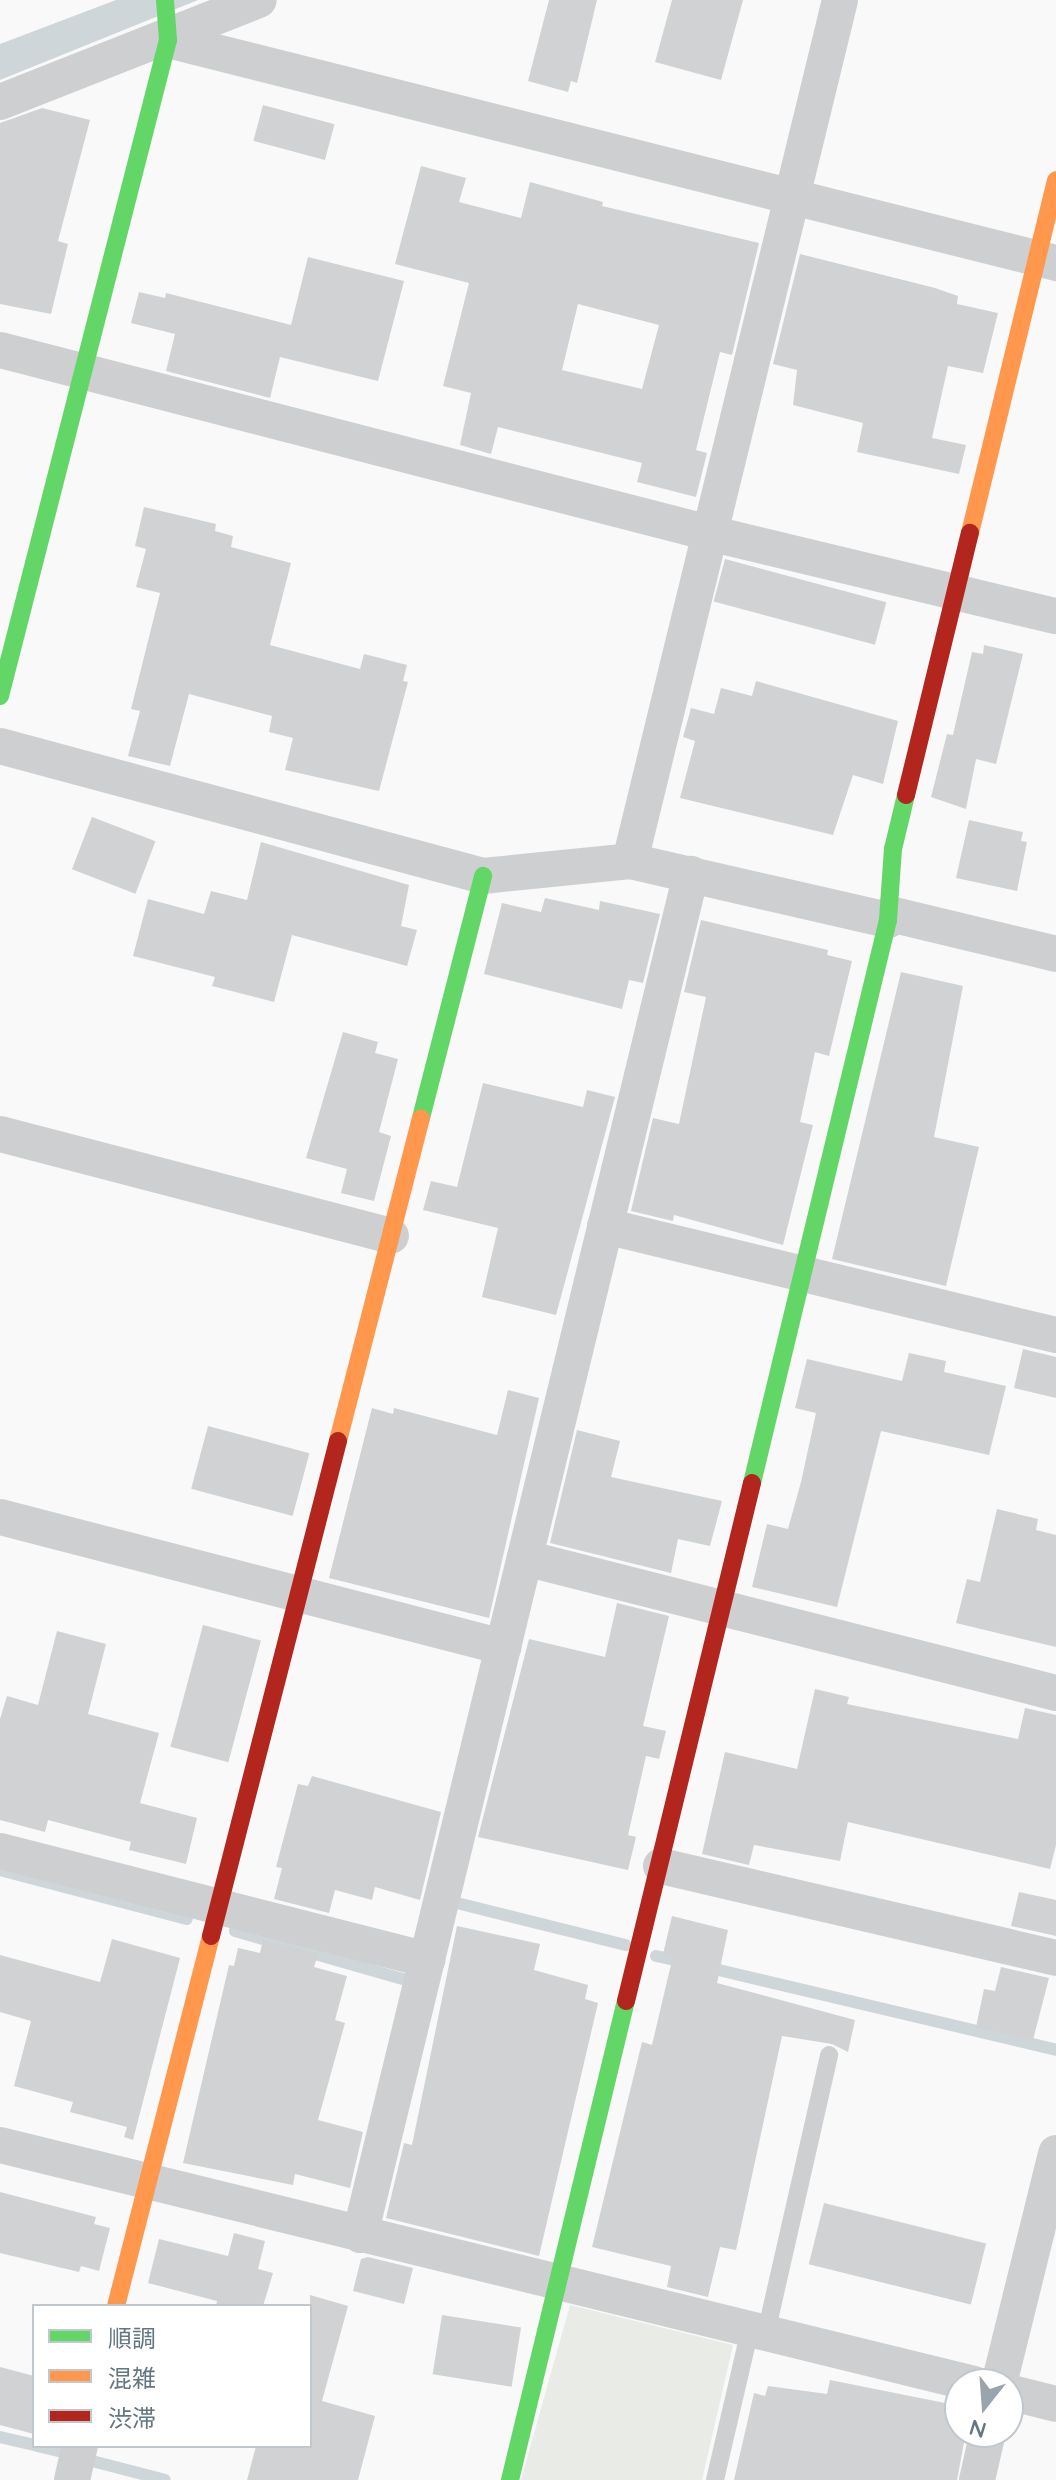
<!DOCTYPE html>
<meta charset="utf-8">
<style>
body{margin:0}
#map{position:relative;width:1056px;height:2480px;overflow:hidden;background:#f9f9f9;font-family:Quicksand,"Noto Sans JP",sans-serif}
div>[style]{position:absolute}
.green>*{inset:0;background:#e8ebe6}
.water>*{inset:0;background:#ced6d9}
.stream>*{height:12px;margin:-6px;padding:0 6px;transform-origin:6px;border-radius:6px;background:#ced6d9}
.building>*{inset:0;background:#d0d2d3;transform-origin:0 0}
.lane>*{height:18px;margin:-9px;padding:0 9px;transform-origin:9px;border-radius:9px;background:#cecfd0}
.street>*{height:36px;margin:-18px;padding:0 18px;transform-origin:18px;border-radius:18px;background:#cecfd0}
.fast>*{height:18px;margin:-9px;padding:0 9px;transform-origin:9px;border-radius:9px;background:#63d668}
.slow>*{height:18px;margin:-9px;padding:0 9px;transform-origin:9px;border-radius:9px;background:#ff974d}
.jam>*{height:18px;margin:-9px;padding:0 9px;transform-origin:9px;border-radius:9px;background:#b3261e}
span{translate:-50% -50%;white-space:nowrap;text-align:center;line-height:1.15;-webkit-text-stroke:8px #fff;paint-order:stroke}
.legend{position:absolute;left:32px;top:2304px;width:280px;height:144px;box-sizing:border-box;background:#fff;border:2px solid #c1c8cd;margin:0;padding:10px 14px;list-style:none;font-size:24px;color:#657683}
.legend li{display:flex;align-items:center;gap:16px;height:40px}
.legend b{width:40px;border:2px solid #c1c8cd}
.north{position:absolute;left:944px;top:2368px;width:80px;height:80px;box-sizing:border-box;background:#fff;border:2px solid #c1c8cd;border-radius:50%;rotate:197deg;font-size:22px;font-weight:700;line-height:32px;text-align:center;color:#657683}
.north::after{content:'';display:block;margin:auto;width:28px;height:36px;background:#99a4ac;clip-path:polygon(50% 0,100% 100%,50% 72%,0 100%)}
</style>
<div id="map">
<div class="green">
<i style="clip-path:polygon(570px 2305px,733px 2345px,702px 2480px,521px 2480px)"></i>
</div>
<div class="water">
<i style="clip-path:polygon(116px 0,198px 0,0 80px,0 44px)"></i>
</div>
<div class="stream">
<i style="left:0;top:1870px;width:193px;rotate:14.7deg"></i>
<i style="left:449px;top:1901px;width:182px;rotate:14deg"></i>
<i style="left:235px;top:1931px;width:178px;rotate:16deg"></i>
<i style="left:656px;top:1956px;width:33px;rotate:12deg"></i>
<i style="left:706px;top:1967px;width:360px;rotate:13.3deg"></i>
<i style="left:0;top:2437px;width:35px;rotate:13deg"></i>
<i style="left:37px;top:2446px;width:22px;rotate:13deg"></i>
<i style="left:96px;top:2462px;width:71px;rotate:14.6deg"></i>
</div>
<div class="building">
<i style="clip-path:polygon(549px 0,597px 0,577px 83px,571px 81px,568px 92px,528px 81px)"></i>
<i style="clip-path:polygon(672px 0,743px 0,721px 80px,655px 62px)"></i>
<i style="left:263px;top:105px;width:74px;height:37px;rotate:15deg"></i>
<i style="clip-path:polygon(42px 108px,90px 120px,58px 241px,68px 244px,51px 314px,0 304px,0 123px)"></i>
<i style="clip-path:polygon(evenodd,421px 166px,466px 178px,459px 202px,521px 218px,530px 182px,603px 202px,602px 206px,759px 243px,732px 355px,720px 352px,696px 450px,707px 453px,696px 497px,637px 482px,642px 463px,498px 427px,491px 454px,460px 445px,471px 393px,443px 386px,469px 283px,395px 264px,421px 166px,578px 304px,659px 325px,642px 389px,562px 370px,578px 304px)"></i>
<i style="clip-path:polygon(800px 254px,935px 288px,958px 296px,957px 304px,998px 313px,983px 373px,948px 366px,932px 438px,966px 445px,959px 474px,857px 452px,863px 423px,793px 405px,797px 370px,773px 364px)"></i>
<i style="clip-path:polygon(308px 257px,404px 281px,378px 381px,280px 357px,270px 398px,166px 371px,175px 334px,131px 323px,139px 292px,165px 298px,166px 293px,291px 325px)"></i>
<i style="clip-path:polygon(144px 507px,216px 524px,215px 531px,233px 536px,231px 547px,291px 563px,270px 645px,360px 669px,364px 654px,407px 665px,403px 681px,408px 682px,379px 791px,285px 770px,293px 738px,269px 732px,272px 716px,189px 694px,170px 766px,128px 756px,140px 711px,131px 709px,160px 593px,136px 587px,146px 549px,135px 546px)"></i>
<i style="left:725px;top:559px;width:167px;height:44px;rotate:15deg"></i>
<i style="clip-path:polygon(984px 645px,1023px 654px,996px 764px,976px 759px,966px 809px,931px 797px,947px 734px,953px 735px,972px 652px,983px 654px)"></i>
<i style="clip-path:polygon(756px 681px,898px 721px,883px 784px,853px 775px,833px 835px,680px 798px,695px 741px,683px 737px,691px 708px,714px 714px,721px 688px,752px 696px)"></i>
<i style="left:92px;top:817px;width:68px;height:56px;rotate:21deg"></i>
<i style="clip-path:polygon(969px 820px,1023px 832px,1021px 841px,1027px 842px,1017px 891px,956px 878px)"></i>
<i style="clip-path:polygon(261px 842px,409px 885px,401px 926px,417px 930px,407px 966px,292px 935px,274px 1002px,212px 986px,215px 977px,133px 956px,148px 899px,204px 914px,211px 891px,247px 900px)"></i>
<i style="clip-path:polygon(545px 898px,599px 910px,600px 901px,660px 914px,643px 983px,629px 980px,622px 1009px,484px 974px,502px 903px,541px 912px)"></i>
<i style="clip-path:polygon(701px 920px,828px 950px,827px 955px,852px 961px,829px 1056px,815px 1052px,800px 1122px,813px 1125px,783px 1245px,674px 1215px,673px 1221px,631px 1211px,653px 1118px,679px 1124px,706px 997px,684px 992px)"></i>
<i style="clip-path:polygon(901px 972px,963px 986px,934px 1137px,979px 1147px,946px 1286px,832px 1259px)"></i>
<i style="clip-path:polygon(343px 1032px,378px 1042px,375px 1053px,398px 1059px,379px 1132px,391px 1136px,374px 1201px,341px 1193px,347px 1169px,306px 1158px)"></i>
<i style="clip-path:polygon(483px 1083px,583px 1107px,587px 1090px,615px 1097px,556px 1315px,482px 1297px,498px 1228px,423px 1210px,431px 1181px,457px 1187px)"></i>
<i style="clip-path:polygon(1023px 1349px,1056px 1357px,1056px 1398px,1014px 1388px)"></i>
<i style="clip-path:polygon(909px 1353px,946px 1361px,944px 1372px,1006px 1386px,989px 1455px,881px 1431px,837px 1607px,752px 1587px,767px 1524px,788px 1529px,801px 1482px,816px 1413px,795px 1408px,807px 1359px,902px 1381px)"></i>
<i style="clip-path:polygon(508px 1390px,539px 1398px,489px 1618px,329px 1578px,372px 1408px,393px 1414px,394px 1408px,497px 1435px)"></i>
<i style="left:208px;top:1426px;width:105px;height:65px;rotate:15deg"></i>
<i style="clip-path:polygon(577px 1430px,620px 1441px,611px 1477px,722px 1501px,710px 1546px,678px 1539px,671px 1573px,550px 1543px)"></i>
<i style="clip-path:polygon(997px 1509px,1038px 1519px,1036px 1530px,1056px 1535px,1056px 1647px,956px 1623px,967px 1579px,980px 1582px)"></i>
<i style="clip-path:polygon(617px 1603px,669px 1616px,643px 1726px,666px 1731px,659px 1759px,646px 1756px,628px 1835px,636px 1837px,628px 1870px,478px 1837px,529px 1639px,605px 1657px)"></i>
<i style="left:203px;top:1625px;width:60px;height:126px;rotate:15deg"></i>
<i style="clip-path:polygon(57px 1631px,106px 1644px,88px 1714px,159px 1733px,140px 1803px,197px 1818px,186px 1864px,129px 1850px,131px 1842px,48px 1820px,45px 1832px,0 1820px,0 1719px,7px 1696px,38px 1705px)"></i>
<i style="clip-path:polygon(815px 1689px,849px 1697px,847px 1704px,1018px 1739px,1025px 1708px,1056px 1715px,1056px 1845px,1050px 1869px,848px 1822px,840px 1861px,754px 1845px,749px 1865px,702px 1854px,725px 1752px,797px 1769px)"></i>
<i style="clip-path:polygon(312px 1776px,441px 1812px,420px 1900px,375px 1887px,372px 1900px,335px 1890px,329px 1913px,274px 1899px,282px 1868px,276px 1867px,298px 1784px,308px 1786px)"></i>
<i style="clip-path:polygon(1019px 1892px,1056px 1900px,1056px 1936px,1011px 1926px)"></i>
<i style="clip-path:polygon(672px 1916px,728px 1930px,717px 1983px,855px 2020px,848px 2052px,832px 2044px,782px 2036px,736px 2250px,720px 2247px,708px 2297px,667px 2287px,671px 2266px,592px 2247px,642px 2042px,652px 2045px,673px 1956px,663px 1954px)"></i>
<i style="clip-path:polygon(457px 1926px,540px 1944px,534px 1970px,588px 1985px,585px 1999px,598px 2003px,539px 2256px,386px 2218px,404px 2143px,412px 2145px)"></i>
<i style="clip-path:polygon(112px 1939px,180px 1958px,133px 2140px,124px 2137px,127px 2127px,70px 2112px,73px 2102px,14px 2086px,31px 2021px,0 2012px,0 1955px,100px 1982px)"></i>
<i style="clip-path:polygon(263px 1940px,318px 1954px,314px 1967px,347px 1976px,335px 2020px,345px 2023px,318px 2120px,363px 2132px,350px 2188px,295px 2174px,293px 2185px,183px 2163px,229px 1965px,234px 1966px,238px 1948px,260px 1953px)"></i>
<i style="clip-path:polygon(1001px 1967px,1049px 1978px,1033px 2040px,976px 2027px,984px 1989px,995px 1991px)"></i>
<i style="clip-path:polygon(0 2192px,96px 2217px,94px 2224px,110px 2228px,99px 2271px,81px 2266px,79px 2272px,0 2253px)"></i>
<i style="left:824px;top:2203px;width:167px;height:63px;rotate:14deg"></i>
<i style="clip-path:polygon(234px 2233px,265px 2241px,258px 2269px,273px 2273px,263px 2306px,216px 2306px,217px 2301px,148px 2283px,159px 2239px,228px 2256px)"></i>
<i style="clip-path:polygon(368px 2257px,413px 2268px,404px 2304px,353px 2291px,361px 2259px)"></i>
<i style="clip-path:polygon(310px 2295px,348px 2306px,322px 2401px,375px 2416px,358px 2480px,247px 2480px,256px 2446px,310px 2446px)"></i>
<i style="left:442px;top:2315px;width:80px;height:60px;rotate:9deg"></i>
<i style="clip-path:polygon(0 2367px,34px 2376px,34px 2434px,0 2425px)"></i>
<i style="clip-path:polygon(830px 2380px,960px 2406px,960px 2432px,966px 2432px,957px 2480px,734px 2480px,754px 2393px,765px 2396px,768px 2386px,827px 2394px)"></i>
</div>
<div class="lane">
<i style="left:766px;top:2333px;width:285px;rotate:-77.2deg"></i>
<i style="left:715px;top:2480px;width:154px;rotate:-76.9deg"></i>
</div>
<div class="street">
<i style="left:168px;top:40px;width:916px;rotate:14.1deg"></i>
<i style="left:0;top:102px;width:278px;rotate:-21.5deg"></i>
<i style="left:0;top:350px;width:732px;rotate:14.47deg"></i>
<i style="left:709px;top:533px;width:357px;rotate:13.5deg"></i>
<i style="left:0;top:746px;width:500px;rotate:15.06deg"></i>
<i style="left:483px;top:876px;width:148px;rotate:-5.8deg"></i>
<i style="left:630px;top:861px;width:265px;rotate:12.9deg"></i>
<i style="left:630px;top:861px;width:886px;rotate:-76.29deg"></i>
<i style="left:890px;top:914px;width:171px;rotate:13.5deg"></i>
<i style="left:0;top:1134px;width:404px;rotate:14.6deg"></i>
<i style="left:605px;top:1226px;width:464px;rotate:13.6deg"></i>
<i style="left:0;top:1517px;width:520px;rotate:14.49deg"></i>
<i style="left:525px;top:1558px;width:548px;rotate:14.26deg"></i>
<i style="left:0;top:1851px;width:441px;rotate:14.3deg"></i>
<i style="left:661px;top:1866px;width:406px;rotate:13.1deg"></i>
<i style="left:0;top:2145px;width:1003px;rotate:13.79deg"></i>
<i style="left:360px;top:2235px;width:1401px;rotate:-76.33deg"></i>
<i style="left:999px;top:2384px;width:238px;rotate:-76.1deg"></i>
<i style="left:1008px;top:2392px;width:49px;rotate:14deg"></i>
<i style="left:72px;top:2480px;width:35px;rotate:-77deg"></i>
<i style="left:977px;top:2480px;width:49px;rotate:-77.1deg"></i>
</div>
<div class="fast">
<i style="left:0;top:696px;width:677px;rotate:-75.64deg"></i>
<i style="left:168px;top:40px;width:40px;rotate:-94.3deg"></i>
<i style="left:421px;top:1118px;width:250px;rotate:-75.6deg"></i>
<i style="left:752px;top:1483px;width:579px;rotate:-76.42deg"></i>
<i style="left:888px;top:920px;width:71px;rotate:-86deg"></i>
<i style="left:893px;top:849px;width:56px;rotate:-76.5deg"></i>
<i style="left:510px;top:2480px;width:493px;rotate:-76.4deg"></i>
</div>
<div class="slow">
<i style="left:970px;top:533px;width:363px;rotate:-76.3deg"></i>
<i style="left:338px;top:1441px;width:333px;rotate:-75.6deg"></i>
<i style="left:116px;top:2306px;width:382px;rotate:-75.6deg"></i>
</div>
<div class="jam">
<i style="left:906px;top:795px;width:270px;rotate:-76.3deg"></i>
<i style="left:211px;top:1936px;width:511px;rotate:-75.61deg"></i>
<i style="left:626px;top:2001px;width:533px;rotate:-76.33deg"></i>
</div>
<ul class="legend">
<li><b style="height:10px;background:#63d668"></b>順調</li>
<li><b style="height:10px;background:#ff974d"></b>混雑</li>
<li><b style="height:10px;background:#b3261e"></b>渋滞</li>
</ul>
<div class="north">N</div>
</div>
